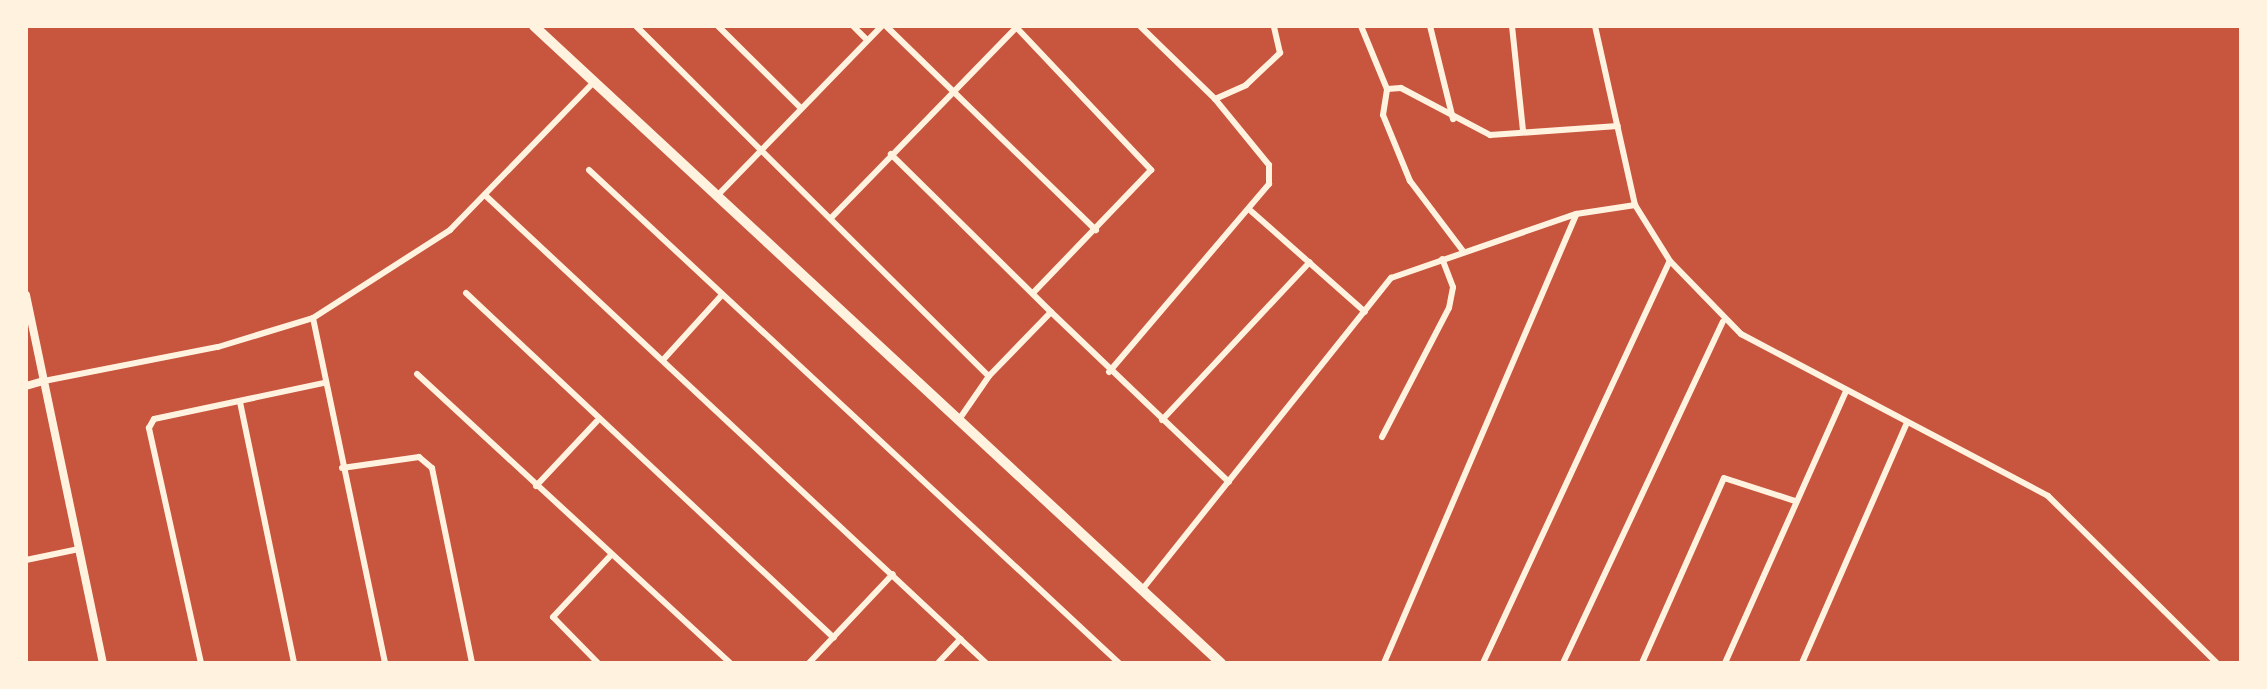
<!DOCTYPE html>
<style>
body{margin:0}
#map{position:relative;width:2267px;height:689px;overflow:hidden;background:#c8553d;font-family:Lato,sans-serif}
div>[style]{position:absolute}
.minor>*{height:6px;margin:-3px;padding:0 3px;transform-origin:3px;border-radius:3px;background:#fff3e0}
.tertiary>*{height:8px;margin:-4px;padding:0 4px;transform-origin:4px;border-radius:4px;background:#fff3e0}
.primary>*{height:10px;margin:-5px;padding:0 5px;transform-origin:5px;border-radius:5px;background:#fff3e0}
span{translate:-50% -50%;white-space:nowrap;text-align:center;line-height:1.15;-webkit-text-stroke:8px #fff3e0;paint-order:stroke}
.frame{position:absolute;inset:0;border:28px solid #fff3e0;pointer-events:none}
</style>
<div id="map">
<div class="minor">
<i style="left:636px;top:26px;width:497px;rotate:44.8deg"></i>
<i style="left:989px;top:376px;width:89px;rotate:-45.9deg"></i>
<i style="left:1051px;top:312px;width:225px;rotate:-135.4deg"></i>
<i style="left:718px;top:26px;width:117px;rotate:44.7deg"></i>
<i style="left:853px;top:26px;width:18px;rotate:45deg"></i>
<i style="left:886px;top:26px;width:293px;rotate:44.2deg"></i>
<i style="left:1140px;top:26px;width:105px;rotate:44.2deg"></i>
<i style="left:1215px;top:99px;width:34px;rotate:-24deg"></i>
<i style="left:1246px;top:85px;width:47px;rotate:-43.3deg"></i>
<i style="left:1280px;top:53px;width:28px;rotate:-103deg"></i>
<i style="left:1361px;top:26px;width:68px;rotate:67.6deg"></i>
<i style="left:1430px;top:26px;width:96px;rotate:76.1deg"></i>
<i style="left:1512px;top:26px;width:106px;rotate:84deg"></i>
<i style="left:1016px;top:27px;width:197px;rotate:46.6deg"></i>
<i style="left:1151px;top:170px;width:170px;rotate:133.8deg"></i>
<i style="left:589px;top:170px;width:724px;rotate:42.93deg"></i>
<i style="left:486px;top:196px;width:684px;rotate:43.05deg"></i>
<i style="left:716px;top:197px;width:238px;rotate:-45.9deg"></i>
<i style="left:1251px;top:211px;width:152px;rotate:41.5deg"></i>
<i style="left:832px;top:217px;width:267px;rotate:-45.8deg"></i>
<i style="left:1463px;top:251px;width:88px;rotate:-127.1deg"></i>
<i style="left:1410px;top:181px;width:71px;rotate:-112.2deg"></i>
<i style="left:1383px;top:115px;width:26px;rotate:-81deg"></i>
<i style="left:1387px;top:89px;width:14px;rotate:-4deg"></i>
<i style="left:1401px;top:88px;width:101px;rotate:27.8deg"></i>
<i style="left:1490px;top:135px;width:128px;rotate:-4deg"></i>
<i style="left:1670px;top:261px;width:102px;rotate:45.8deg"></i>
<i style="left:1741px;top:334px;width:347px;rotate:27.8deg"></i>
<i style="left:2048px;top:496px;width:238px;rotate:44.7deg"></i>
<i style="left:466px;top:293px;width:504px;rotate:43.15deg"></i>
<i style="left:1051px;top:312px;width:246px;rotate:43.7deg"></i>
<i style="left:313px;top:318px;width:352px;rotate:78.2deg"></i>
<i style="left:663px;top:360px;width:86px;rotate:-47.8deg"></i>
<i style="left:1109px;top:372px;width:247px;rotate:-49.6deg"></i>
<i style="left:1269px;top:184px;width:19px;rotate:-90deg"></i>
<i style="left:1269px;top:165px;width:85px;rotate:-129.3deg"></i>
<i style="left:417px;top:374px;width:426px;rotate:42.7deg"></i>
<i style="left:44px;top:381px;width:177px;rotate:-11.1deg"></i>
<i style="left:218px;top:347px;width:99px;rotate:-17deg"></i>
<i style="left:313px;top:318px;width:163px;rotate:-32.7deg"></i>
<i style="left:450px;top:230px;width:204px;rotate:-45.8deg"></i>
<i style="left:240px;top:402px;width:267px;rotate:78.3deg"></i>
<i style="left:1162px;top:420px;width:216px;rotate:-46.9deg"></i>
<i style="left:958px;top:421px;width:55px;rotate:-55.4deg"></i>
<i style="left:1382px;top:437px;width:145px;rotate:-62.6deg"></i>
<i style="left:1449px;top:308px;width:21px;rotate:-79deg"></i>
<i style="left:1453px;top:287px;width:30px;rotate:-111deg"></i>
<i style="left:342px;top:468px;width:78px;rotate:-8.1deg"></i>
<i style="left:419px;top:457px;width:17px;rotate:40deg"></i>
<i style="left:432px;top:468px;width:199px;rotate:78.4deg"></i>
<i style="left:536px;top:486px;width:89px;rotate:-46.8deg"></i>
<i style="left:26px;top:560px;width:54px;rotate:-11.7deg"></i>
<i style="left:1141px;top:591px;width:401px;rotate:-51.4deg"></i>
<i style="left:1391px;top:278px;width:196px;rotate:-19.1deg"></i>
<i style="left:1576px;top:214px;width:60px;rotate:-8.7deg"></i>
<i style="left:1635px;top:205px;width:183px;rotate:-102.6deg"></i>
<i style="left:201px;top:663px;width:241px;rotate:-102.5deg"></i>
<i style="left:149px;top:428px;width:10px;rotate:-61deg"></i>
<i style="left:154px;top:419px;width:174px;rotate:-12deg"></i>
<i style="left:598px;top:663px;width:64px;rotate:-134.4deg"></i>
<i style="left:553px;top:617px;width:85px;rotate:-46.9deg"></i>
<i style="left:809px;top:663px;width:122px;rotate:-46.7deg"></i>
<i style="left:938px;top:663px;width:33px;rotate:-47deg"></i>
<i style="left:1384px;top:663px;width:488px;rotate:-66.8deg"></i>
<i style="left:1483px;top:663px;width:443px;rotate:-65.1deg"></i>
<i style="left:1670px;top:261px;width:66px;rotate:-122deg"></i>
<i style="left:1563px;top:663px;width:377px;rotate:-64.9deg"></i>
<i style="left:1642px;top:663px;width:202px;rotate:-66.1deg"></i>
<i style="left:1724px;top:478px;width:75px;rotate:17.9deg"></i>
<i style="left:1725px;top:663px;width:298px;rotate:-66deg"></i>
<i style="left:1802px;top:663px;width:260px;rotate:-66.4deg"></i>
</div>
<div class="tertiary">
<i style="left:26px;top:295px;width:376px;rotate:78.2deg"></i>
<i style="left:26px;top:386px;width:19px;rotate:-16deg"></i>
</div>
<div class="primary">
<i style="left:534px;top:26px;width:937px;rotate:42.84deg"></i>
</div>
<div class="frame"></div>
</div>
